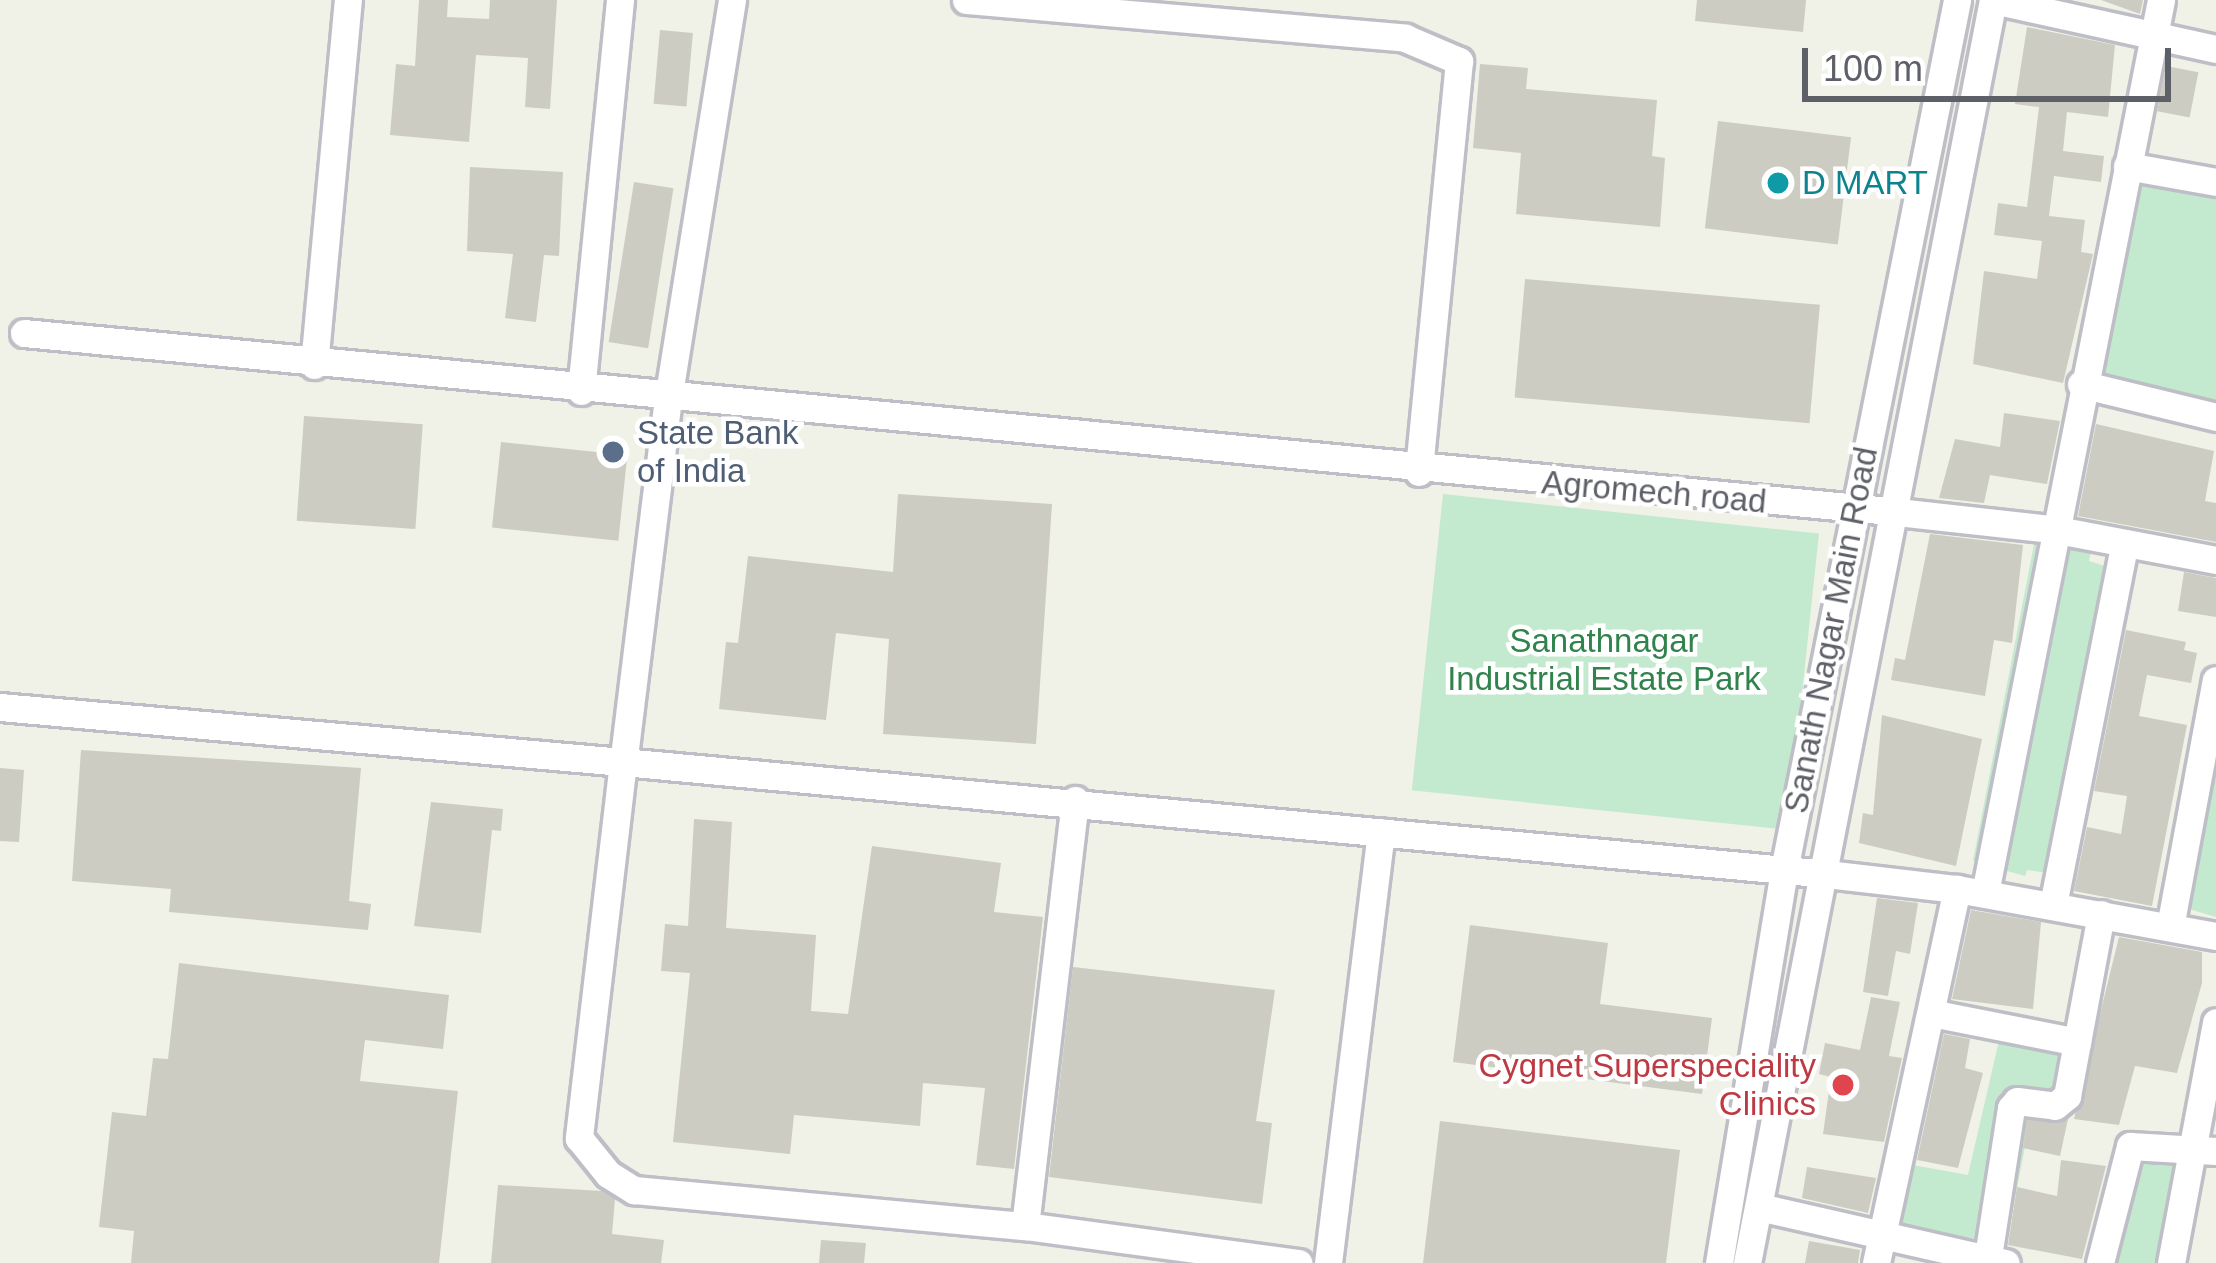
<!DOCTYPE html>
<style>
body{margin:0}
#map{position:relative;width:2216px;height:1263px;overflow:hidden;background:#f0f1e7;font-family:Arial,sans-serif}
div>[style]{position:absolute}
.green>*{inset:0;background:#c3e9ce;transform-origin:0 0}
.building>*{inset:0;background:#ccccc3;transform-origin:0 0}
.roads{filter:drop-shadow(3px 0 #bebec6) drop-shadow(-3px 0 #bebec6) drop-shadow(0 3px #bebec6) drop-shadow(0 -3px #bebec6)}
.minor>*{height:27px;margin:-13.5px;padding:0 13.5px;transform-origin:13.5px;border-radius:13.5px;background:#fff}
.dots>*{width:33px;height:33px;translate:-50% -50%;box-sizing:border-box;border:6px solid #fff;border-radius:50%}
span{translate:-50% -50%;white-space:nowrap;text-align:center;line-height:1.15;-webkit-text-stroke:9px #fff;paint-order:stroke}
.culture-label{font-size:33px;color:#0d838f}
.left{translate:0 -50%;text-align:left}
.service-label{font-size:33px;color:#4e5e75}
.street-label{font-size:33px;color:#5e6068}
.park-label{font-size:33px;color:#31834c}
.health-label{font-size:33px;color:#be3a42}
.right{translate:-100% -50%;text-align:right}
.scale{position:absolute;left:1802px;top:48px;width:369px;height:54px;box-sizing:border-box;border:6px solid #5e6068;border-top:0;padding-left:15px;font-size:36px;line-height:42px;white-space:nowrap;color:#5e6068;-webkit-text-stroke:9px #fff;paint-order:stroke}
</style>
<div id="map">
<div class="green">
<i style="clip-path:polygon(2132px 174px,2216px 189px,2216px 411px,2089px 380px)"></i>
<i style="left:1443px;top:494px;width:378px;height:298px;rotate:6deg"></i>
<i style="clip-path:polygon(2035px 539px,2091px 551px,2089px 561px,2117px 570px,2056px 874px,2027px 870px,2025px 876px,1973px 861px)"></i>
<i style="clip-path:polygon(2216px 697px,2216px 917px,2179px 906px)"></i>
<i style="clip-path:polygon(2001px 1032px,2072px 1044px,2059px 1100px,2034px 1100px,2006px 1245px,1896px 1223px,1907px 1164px,1968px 1175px)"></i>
<i style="clip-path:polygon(2188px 1152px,2166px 1263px,2106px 1263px,2129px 1156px)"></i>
</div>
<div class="building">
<i style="clip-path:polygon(419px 0,448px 0,447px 17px,489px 19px,490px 0,557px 0,550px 109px,525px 107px,528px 58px,476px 55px,469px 142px,390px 135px,396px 64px,415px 66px)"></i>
<i style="clip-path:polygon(1697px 0,1806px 0,1803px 32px,1695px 21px)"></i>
<i style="clip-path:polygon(2101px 0,2143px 0,2140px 14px)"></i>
<i style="clip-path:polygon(2027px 27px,2115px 45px,2108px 117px,2067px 112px,2063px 151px,2104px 156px,2101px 182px,2054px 176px,2049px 216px,2085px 220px,2081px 252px,2093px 254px,2063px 383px,1973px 364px,1984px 271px,2037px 279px,2042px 241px,1994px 235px,1998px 203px,2027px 207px,2039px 107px,2015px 104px)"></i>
<i style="left:660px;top:30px;width:33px;height:74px;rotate:5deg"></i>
<i style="clip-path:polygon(1480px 64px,1528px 68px,1526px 89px,1657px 100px,1652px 156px,1665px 158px,1660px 227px,1516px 214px,1521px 153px,1473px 148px)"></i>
<i style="left:2166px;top:66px;width:33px;height:46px;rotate:11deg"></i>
<i style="left:1718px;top:121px;width:134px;height:108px;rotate:7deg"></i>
<i style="clip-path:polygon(470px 167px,563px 172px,559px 256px,544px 255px,536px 322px,505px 318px,513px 254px,467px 251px)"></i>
<i style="left:634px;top:182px;width:40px;height:162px;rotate:9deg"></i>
<i style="left:1525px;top:279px;width:296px;height:119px;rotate:5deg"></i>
<i style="clip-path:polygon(2004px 413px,2060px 421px,2047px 484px,1990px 475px,1984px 503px,1939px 498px,1955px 439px,2000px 447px)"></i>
<i style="left:304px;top:416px;width:119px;height:105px;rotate:4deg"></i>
<i style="clip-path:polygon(2096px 424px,2214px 451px,2205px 501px,2216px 503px,2216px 542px,2078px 516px)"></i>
<i style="left:501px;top:442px;width:127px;height:86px;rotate:6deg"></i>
<i style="clip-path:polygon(898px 494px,1052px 504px,1036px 744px,883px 734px,889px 639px,836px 633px,826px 720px,719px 709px,726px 642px,738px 643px,748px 556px,893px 572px)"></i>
<i style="clip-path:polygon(1930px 534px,2023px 545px,2012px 643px,1994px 640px,1985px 696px,1891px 680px,1895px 658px,1905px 660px)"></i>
<i style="clip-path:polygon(2184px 572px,2216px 578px,2216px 617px,2178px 611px)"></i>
<i style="clip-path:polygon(2126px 630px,2186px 642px,2184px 650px,2197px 653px,2191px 683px,2147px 675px,2139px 716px,2187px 725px,2152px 906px,2074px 891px,2087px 827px,2121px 834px,2127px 796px,2094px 791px)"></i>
<i style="clip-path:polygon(1882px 715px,1982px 739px,1956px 866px,1859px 843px,1863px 813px,1873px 815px)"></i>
<i style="clip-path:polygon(81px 750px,361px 768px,349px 901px,371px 904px,368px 930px,169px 912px,171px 889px,72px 881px)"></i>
<i style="clip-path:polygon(0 768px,24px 770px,19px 842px,0 841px)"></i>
<i style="clip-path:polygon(431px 802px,503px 809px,501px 831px,492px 830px,481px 933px,414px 926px)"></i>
<i style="clip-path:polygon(694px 819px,732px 822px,726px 928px,816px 935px,811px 1011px,848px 1014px,872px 846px,1001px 863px,994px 912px,1043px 917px,1014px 1169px,976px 1165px,985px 1088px,923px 1083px,920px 1126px,794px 1115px,790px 1154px,673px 1142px,690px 973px,661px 971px,665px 924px,688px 926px)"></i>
<i style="clip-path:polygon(1877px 898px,1918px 903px,1910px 954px,1896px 951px,1888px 996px,1863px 992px)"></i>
<i style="clip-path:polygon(1971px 910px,2041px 922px,2033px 1009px,1952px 999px)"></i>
<i style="clip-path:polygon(1470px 925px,1608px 943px,1600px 1004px,1712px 1018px,1702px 1094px,1453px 1062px)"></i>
<i style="clip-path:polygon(2119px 937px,2202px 952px,2202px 983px,2177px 1073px,2135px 1066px,2119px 1125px,2074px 1119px)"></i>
<i style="clip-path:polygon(179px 963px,449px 995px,443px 1049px,365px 1040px,360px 1081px,458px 1091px,439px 1263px,131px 1263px,134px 1231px,99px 1227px,112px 1112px,146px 1116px,153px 1058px,168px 1059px)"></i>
<i style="clip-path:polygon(1073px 967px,1275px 990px,1256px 1121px,1272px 1123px,1262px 1204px,1049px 1177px)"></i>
<i style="clip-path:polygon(1871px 997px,1900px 1002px,1889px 1056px,1902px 1058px,1884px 1142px,1823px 1134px,1831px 1077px,1819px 1074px,1825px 1043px,1860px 1050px)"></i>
<i style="clip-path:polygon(1944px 1034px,1970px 1039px,1965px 1068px,1983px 1073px,1958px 1168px,1917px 1160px)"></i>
<i style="clip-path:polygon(2068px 1119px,2060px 1156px,2023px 1148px,2027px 1120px)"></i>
<i style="clip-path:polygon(1440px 1121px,1680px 1150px,1666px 1263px,1423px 1263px)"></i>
<i style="clip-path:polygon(2061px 1160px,2106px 1166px,2082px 1259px,2008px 1245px,2017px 1187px,2057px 1196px)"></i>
<i style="clip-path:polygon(1807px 1167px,1876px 1178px,1868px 1213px,1802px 1198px)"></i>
<i style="clip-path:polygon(498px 1185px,602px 1191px,615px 1199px,612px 1234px,664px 1240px,661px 1263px,491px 1263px)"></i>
<i style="clip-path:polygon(821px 1240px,866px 1243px,864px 1263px,819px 1263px)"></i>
<i style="clip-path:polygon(1809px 1241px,1860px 1250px,1858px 1263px,1805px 1263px)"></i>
</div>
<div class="roads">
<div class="minor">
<i style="left:732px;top:0;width:403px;rotate:99.1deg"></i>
<i style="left:668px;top:398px;width:367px;rotate:97deg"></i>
<i style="left:623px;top:762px;width:1200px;rotate:5.31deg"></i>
<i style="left:1818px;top:873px;width:140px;rotate:6.6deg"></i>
<i style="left:1957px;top:889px;width:263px;rotate:10.3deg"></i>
<i style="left:966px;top:0;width:441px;rotate:4.9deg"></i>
<i style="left:1405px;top:38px;width:59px;rotate:23.1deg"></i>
<i style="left:1459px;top:61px;width:413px;rotate:95.6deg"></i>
<i style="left:1993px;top:0;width:228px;rotate:12.4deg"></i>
<i style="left:2127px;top:166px;width:90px;rotate:10.2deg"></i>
<i style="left:24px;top:333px;width:1872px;rotate:5.45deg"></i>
<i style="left:1888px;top:511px;width:165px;rotate:6.3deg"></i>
<i style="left:2052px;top:529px;width:167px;rotate:10.7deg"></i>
<i style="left:314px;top:365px;width:367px;rotate:-84.7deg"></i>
<i style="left:2081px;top:384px;width:139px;rotate:13.7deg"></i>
<i style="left:581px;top:391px;width:393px;rotate:-84.3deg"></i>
<i style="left:0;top:707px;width:625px;rotate:5.05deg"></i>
<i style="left:623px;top:762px;width:379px;rotate:96.7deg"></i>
<i style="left:579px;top:1138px;width:46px;rotate:51.1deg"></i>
<i style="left:608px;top:1174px;width:31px;rotate:32deg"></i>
<i style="left:634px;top:1190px;width:393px;rotate:5.3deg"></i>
<i style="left:1025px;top:1226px;width:276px;rotate:7.7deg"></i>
<i style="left:1985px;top:893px;width:910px;rotate:-78.85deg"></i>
<i style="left:2053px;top:905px;width:369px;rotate:-78.8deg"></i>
<i style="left:2170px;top:927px;width:251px;rotate:-79.5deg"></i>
<i style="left:1931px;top:1013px;width:149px;rotate:11.2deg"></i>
<i style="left:1759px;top:1207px;width:253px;rotate:12.8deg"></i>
<i style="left:1025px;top:1226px;width:429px;rotate:-83.3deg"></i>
<i style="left:1328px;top:1263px;width:434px;rotate:-83deg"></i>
<i style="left:1719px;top:1263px;width:398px;rotate:-80.6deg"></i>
<i style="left:1784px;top:870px;width:887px;rotate:-78.75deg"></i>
<i style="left:1747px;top:1263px;width:1287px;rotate:-78.98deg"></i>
<i style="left:1876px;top:1263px;width:383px;rotate:-77.8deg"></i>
<i style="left:1987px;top:1263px;width:157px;rotate:-81.2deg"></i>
<i style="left:2011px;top:1108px;width:9px;rotate:-49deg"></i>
<i style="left:2017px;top:1101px;width:38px;rotate:7deg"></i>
<i style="left:2055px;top:1106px;width:16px;rotate:-40deg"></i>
<i style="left:2067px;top:1096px;width:185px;rotate:-79.4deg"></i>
<i style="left:2100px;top:1263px;width:121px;rotate:-75.6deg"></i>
<i style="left:2130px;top:1146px;width:86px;rotate:3.3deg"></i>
<i style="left:2171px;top:1263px;width:245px;rotate:-79.4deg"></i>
</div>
</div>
<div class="dots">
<i style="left:1778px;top:183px;background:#0f9aa8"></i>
<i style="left:613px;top:452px;background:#5c6f8a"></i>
<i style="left:1843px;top:1085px;background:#e0444e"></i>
</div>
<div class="culture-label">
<span class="left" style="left:1802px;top:183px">D MART</span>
</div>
<div class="service-label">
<span class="left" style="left:637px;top:452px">State Bank<br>of India</span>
</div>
<div class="street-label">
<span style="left:1654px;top:492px;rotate:5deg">Agromech road</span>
<span style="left:1831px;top:630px;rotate:-79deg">Sanath Nagar Main Road</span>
</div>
<div class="park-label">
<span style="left:1604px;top:660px">Sanathnagar<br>Industrial Estate Park</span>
</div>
<div class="health-label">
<span class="right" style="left:1816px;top:1085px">Cygnet Superspeciality<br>Clinics</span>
</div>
<div class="scale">100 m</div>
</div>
